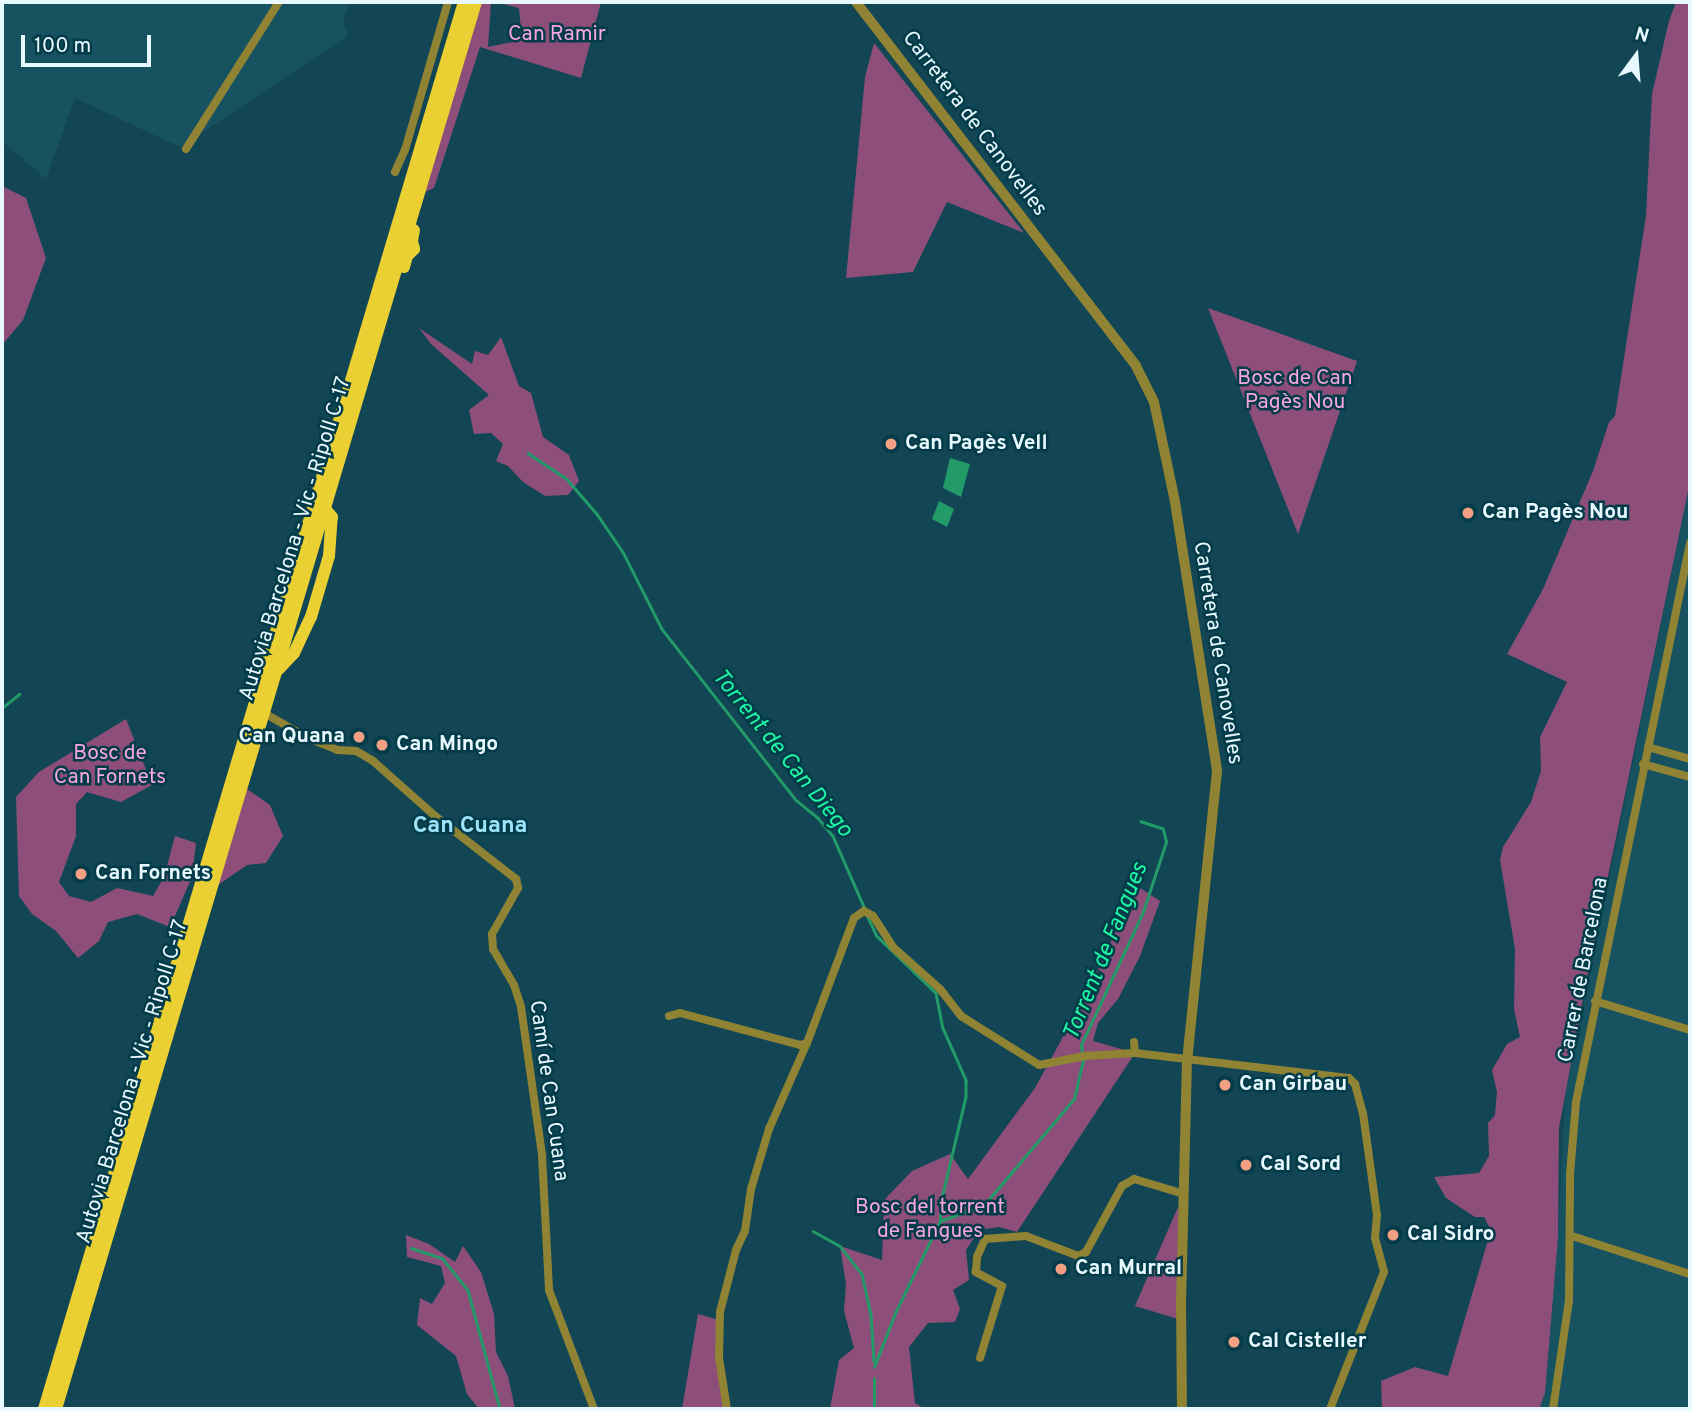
<!DOCTYPE html>
<meta charset="utf-8">
<style>
body{margin:0}
#map{position:relative;width:1692px;height:1411px;overflow:hidden;background:#124654;font-family:Overpass,sans-serif}
div>[style]{position:absolute}
.built>*{inset:0;background:#175261}
.green>*{inset:0;background:#8d4f7a}
.water>*{inset:0;background:#229b68}
.stream>*{height:2.5px;margin:-1.25px;padding:0 1.25px;transform-origin:1.25px;border-radius:1.25px;background:#229b68}
.minor>*{height:8px;margin:-4px;padding:0 4px;transform-origin:4px;border-radius:4px;background:#908334}
.tertiary>*{height:10px;margin:-5px;padding:0 5px;transform-origin:5px;border-radius:5px;background:#908334}
.trunk>*{height:12px;margin:-6px;padding:0 6px;transform-origin:6px;border-radius:6px;background:#ead032}
.dots>*{width:19px;height:19px;translate:-50% -50%;box-sizing:border-box;border:4px solid #033b49;border-radius:50%}
span{translate:-50% -50%;white-space:nowrap;text-align:center;line-height:1.15;-webkit-text-stroke:5px #033b49;paint-order:stroke}
.park-label{font-size:21px;color:#f7a7dd}
.street-label{font-size:21px;color:#e7f8fe}
.poi-label{font-size:21px;color:#e7f8fe;font-weight:700}
.left{translate:0 -50%;text-align:left}
.right{translate:-100% -50%;text-align:right}
.water-label{font-size:23px;color:#1df6a3;font-style:italic}
.neighbourhood-label{font-size:23px;color:#9ce3f9;font-weight:700}
.frame{position:absolute;inset:0;border:4px solid #e7f8fe;pointer-events:none}
.north{position:absolute;left:1601px;top:21px;width:70px;height:70px;-webkit-text-stroke:5px #033b49;paint-order:stroke;rotate:16deg;font-size:19px;font-weight:700;line-height:28px;text-align:center;color:#e7f8fe}
.north::after{content:'';display:block;margin:auto;width:24px;height:32px;background:#e7f8fe;clip-path:polygon(50% 0,100% 100%,50% 72%,0 100%)}
.scale{position:absolute;left:21px;top:35px;width:130px;height:32px;box-sizing:border-box;border:4px solid #e7f8fe;border-top:0;padding-left:9px;font-size:21px;line-height:24px;white-space:nowrap;color:#e7f8fe;-webkit-text-stroke:5px #033b49;paint-order:stroke}
</style>
<div id="map">
<div class="built">
<i style="clip-path:polygon(2px 2px,350px 2px,343px 21px,348px 36px,180px 147px,75px 98px,46px 179px,2px 141px)"></i>
<i style="clip-path:polygon(1690px 482px,1690px 1409px,1539px 1409px,1545px 1393px,1558px 1238px,1565px 1096px)"></i>
</div>
<div class="green">
<i style="clip-path:polygon(481px 2px,491px 2px,488px 47px,522px 40px,519px 8px,496px 2px,601px 2px,581px 78px,480px 47px,434px 188px,425px 192px)"></i>
<i style="clip-path:polygon(1676px 2px,1690px 2px,1690px 482px,1587px 977px,1559px 1128px,1558px 1238px,1545px 1393px,1539px 1409px,1382px 1409px,1381px 1381px,1415px 1367px,1448px 1376px,1491px 1230px,1484px 1217px,1475px 1217px,1446px 1198px,1434px 1177px,1479px 1173px,1489px 1156px,1488px 1123px,1495px 1115px,1497px 1092px,1492px 1070px,1507px 1044px,1520px 1037px,1514px 1009px,1515px 949px,1500px 860px,1503px 847px,1531px 802px,1541px 771px,1540px 737px,1567px 682px,1507px 654px,1543px 589px,1593px 471px,1609px 422px,1615px 416px,1646px 216px,1652px 94px,1669px 21px)"></i>
<i style="clip-path:polygon(874px 43px,1024px 233px,947px 202px,913px 272px,846px 278px,865px 77px)"></i>
<i style="clip-path:polygon(2px 186px,26px 198px,46px 258px,23px 320px,2px 345px)"></i>
<i style="clip-path:polygon(1208px 308px,1357px 361px,1298px 534px)"></i>
<i style="clip-path:polygon(419px 328px,472px 364px,475px 351px,488px 355px,501px 337px,519px 386px,531px 393px,543px 437px,569px 455px,579px 481px,568px 495px,545px 496px,523px 482px,508px 466px,496px 461px,503px 444px,491px 433px,474px 434px,469px 410px,489px 395px,431px 344px)"></i>
<i style="clip-path:polygon(126px 719px,152px 785px,121px 802px,87px 792px,76px 804px,76px 836px,59px 882px,69px 896px,91px 902px,117px 888px,153px 896px,164px 877px,175px 836px,196px 843px,192px 877px,170px 927px,137px 914px,108px 922px,99px 941px,78px 958px,56px 931px,32px 914px,19px 896px,16px 797px,39px 772px)"></i>
<i style="clip-path:polygon(247px 789px,270px 805px,283px 836px,266px 863px,247px 865px,218px 885px)"></i>
<i style="clip-path:polygon(1137px 886px,1160px 901px,1140px 956px,1118px 999px,1098px 1023px,1093px 1041px,1135px 1053px,1017px 1232px,999px 1227px,979px 1230px,966px 1250px,969px 1280px,953px 1290px,960px 1309px,955px 1322px,928px 1323px,909px 1347px,915px 1403px,925px 1409px,830px 1409px,839px 1360px,854px 1348px,844px 1311px,846px 1284px,840px 1246px,882px 1260px,884px 1200px,912px 1171px,950px 1154px,968px 1179px,1035px 1088px,1087px 993px)"></i>
<i style="clip-path:polygon(1178px 1207px,1178px 1319px,1135px 1306px)"></i>
<i style="clip-path:polygon(406px 1235px,429px 1244px,455px 1262px,463px 1246px,481px 1272px,494px 1314px,496px 1352px,508px 1376px,515px 1409px,479px 1409px,467px 1394px,456px 1356px,417px 1325px,420px 1298px,432px 1304px,445px 1283px,441px 1266px,407px 1257px)"></i>
<i style="clip-path:polygon(698px 1314px,719px 1320px,727px 1409px,682px 1409px)"></i>
</div>
<div class="water">
<i style="clip-path:polygon(950px 458px,970px 464px,961px 497px,943px 488px)"></i>
<i style="clip-path:polygon(939px 501px,954px 509px,947px 527px,932px 519px)"></i>
</div>
<div class="stream">
<i style="left:528px;top:453px;width:47px;rotate:33.7deg"></i>
<i style="left:567px;top:479px;width:46px;rotate:49.4deg"></i>
<i style="left:597px;top:514px;width:46px;rotate:55.6deg"></i>
<i style="left:623px;top:552px;width:86px;rotate:63.1deg"></i>
<i style="left:662px;top:629px;width:217px;rotate:51.9deg"></i>
<i style="left:796px;top:800px;width:28px;rotate:39deg"></i>
<i style="left:818px;top:818px;width:23px;rotate:50deg"></i>
<i style="left:833px;top:836px;width:80px;rotate:66.3deg"></i>
<i style="left:2px;top:708px;width:22px;rotate:-39deg"></i>
<i style="left:867px;top:915px;width:23px;rotate:65deg"></i>
<i style="left:877px;top:936px;width:82px;rotate:44deg"></i>
<i style="left:936px;top:993px;width:36px;rotate:79deg"></i>
<i style="left:943px;top:1028px;width:57px;rotate:66.1deg"></i>
<i style="left:966px;top:1080px;width:17px;rotate:90deg"></i>
<i style="left:966px;top:1097px;width:100px;rotate:103.3deg"></i>
<i style="left:943px;top:1194px;width:27px;rotate:96deg"></i>
<i style="left:813px;top:1231px;width:31px;rotate:29deg"></i>
<i style="left:840px;top:1246px;width:36px;rotate:52deg"></i>
<i style="left:862px;top:1274px;width:42px;rotate:77.6deg"></i>
<i style="left:871px;top:1315px;width:46px;rotate:86.3deg"></i>
<i style="left:411px;top:1248px;width:33px;rotate:18deg"></i>
<i style="left:442px;top:1258px;width:41px;rotate:50.9deg"></i>
<i style="left:468px;top:1290px;width:123px;rotate:74.9deg"></i>
<i style="left:874px;top:1367px;width:60px;rotate:-68.6deg"></i>
<i style="left:896px;top:1311px;width:100px;rotate:-63.9deg"></i>
<i style="left:940px;top:1221px;width:47px;rotate:-20deg"></i>
<i style="left:984px;top:1205px;width:139px;rotate:-49.7deg"></i>
<i style="left:1074px;top:1099px;width:39px;rotate:-77deg"></i>
<i style="left:1083px;top:1061px;width:16px;rotate:-97deg"></i>
<i style="left:1081px;top:1045px;width:147px;rotate:-65deg"></i>
<i style="left:1143px;top:912px;width:74px;rotate:-71.8deg"></i>
<i style="left:1166px;top:842px;width:13px;rotate:-103deg"></i>
<i style="left:1163px;top:829px;width:23px;rotate:-162deg"></i>
<i style="left:874px;top:1409px;width:30px;rotate:-90deg"></i>
</div>
<div class="minor">
<i style="left:186px;top:149px;width:174px;rotate:-57.7deg"></i>
<i style="left:395px;top:172px;width:24px;rotate:-66deg"></i>
<i style="left:405px;top:150px;width:154px;rotate:-73.8deg"></i>
<i style="left:264px;top:713px;width:51px;rotate:29.6deg"></i>
<i style="left:308px;top:738px;width:31px;rotate:22deg"></i>
<i style="left:337px;top:750px;width:19px;rotate:3deg"></i>
<i style="left:356px;top:751px;width:20px;rotate:30deg"></i>
<i style="left:373px;top:761px;width:83px;rotate:41.6deg"></i>
<i style="left:435px;top:816px;width:103px;rotate:37.9deg"></i>
<i style="left:516px;top:879px;width:9px;rotate:77deg"></i>
<i style="left:518px;top:888px;width:53px;rotate:119.5deg"></i>
<i style="left:492px;top:934px;width:15px;rotate:86deg"></i>
<i style="left:493px;top:949px;width:42px;rotate:59.7deg"></i>
<i style="left:514px;top:985px;width:23px;rotate:72deg"></i>
<i style="left:521px;top:1007px;width:149px;rotate:81.9deg"></i>
<i style="left:542px;top:1155px;width:135px;rotate:87deg"></i>
<i style="left:549px;top:1290px;width:127px;rotate:69.3deg"></i>
<i style="left:1648px;top:747px;width:44px;rotate:15.9deg"></i>
<i style="left:1643px;top:764px;width:49px;rotate:15.5deg"></i>
<i style="left:1595px;top:1001px;width:99px;rotate:17deg"></i>
<i style="left:669px;top:1016px;width:11px;rotate:-15deg"></i>
<i style="left:680px;top:1013px;width:124px;rotate:14.9deg"></i>
<i style="left:800px;top:1045px;width:7px;rotate:-16deg"></i>
<i style="left:1134px;top:1042px;width:11px;rotate:85deg"></i>
<i style="left:1135px;top:1053px;width:215px;rotate:6.7deg"></i>
<i style="left:1349px;top:1078px;width:8px;rotate:45deg"></i>
<i style="left:1355px;top:1084px;width:30px;rotate:75deg"></i>
<i style="left:1363px;top:1113px;width:103px;rotate:82.2deg"></i>
<i style="left:1377px;top:1215px;width:23px;rotate:95deg"></i>
<i style="left:1375px;top:1238px;width:35px;rotate:75deg"></i>
<i style="left:1384px;top:1272px;width:147px;rotate:111.5deg"></i>
<i style="left:1572px;top:1236px;width:124px;rotate:17.9deg"></i>
<i style="left:980px;top:1358px;width:75px;rotate:-73deg"></i>
<i style="left:1002px;top:1286px;width:30px;rotate:-152deg"></i>
<i style="left:976px;top:1272px;width:15px;rotate:-86deg"></i>
<i style="left:977px;top:1257px;width:20px;rotate:-66deg"></i>
<i style="left:985px;top:1239px;width:41px;rotate:-4.2deg"></i>
<i style="left:1026px;top:1236px;width:56px;rotate:21deg"></i>
<i style="left:1078px;top:1256px;width:9px;rotate:-27deg"></i>
<i style="left:1086px;top:1252px;width:75px;rotate:-61.4deg"></i>
<i style="left:1122px;top:1186px;width:14px;rotate:-30deg"></i>
<i style="left:1134px;top:1179px;width:52px;rotate:16.7deg"></i>
<i style="left:727px;top:1409px;width:52px;rotate:-98.9deg"></i>
<i style="left:719px;top:1358px;width:46px;rotate:-88.8deg"></i>
<i style="left:720px;top:1312px;width:64px;rotate:-75.5deg"></i>
<i style="left:736px;top:1250px;width:21px;rotate:-65deg"></i>
<i style="left:745px;top:1231px;width:42px;rotate:-81.9deg"></i>
<i style="left:751px;top:1189px;width:63px;rotate:-73.3deg"></i>
<i style="left:769px;top:1129px;width:94px;rotate:-66.2deg"></i>
<i style="left:807px;top:1043px;width:134px;rotate:-69.4deg"></i>
<i style="left:854px;top:918px;width:12px;rotate:-35deg"></i>
<i style="left:864px;top:911px;width:10px;rotate:29deg"></i>
<i style="left:873px;top:916px;width:38px;rotate:57deg"></i>
<i style="left:894px;top:948px;width:62px;rotate:41.7deg"></i>
<i style="left:940px;top:989px;width:34px;rotate:52deg"></i>
<i style="left:961px;top:1016px;width:92px;rotate:32.1deg"></i>
<i style="left:1039px;top:1065px;width:47px;rotate:-11.1deg"></i>
<i style="left:1085px;top:1056px;width:50px;rotate:-3.4deg"></i>
<i style="left:1553px;top:1409px;width:110px;rotate:-81.6deg"></i>
<i style="left:1569px;top:1300px;width:126px;rotate:-89.5deg"></i>
<i style="left:1570px;top:1174px;width:72px;rotate:-85.2deg"></i>
<i style="left:1576px;top:1102px;width:571px;rotate:-78.47deg"></i>
</div>
<div class="tertiary">
<i style="left:856px;top:2px;width:459px;rotate:52.4deg"></i>
<i style="left:1136px;top:366px;width:40px;rotate:63.4deg"></i>
<i style="left:1154px;top:402px;width:102px;rotate:78.1deg"></i>
<i style="left:1175px;top:502px;width:272px;rotate:81.1deg"></i>
<i style="left:1217px;top:771px;width:290px;rotate:95.9deg"></i>
<i style="left:1187px;top:1059px;width:240px;rotate:91.4deg"></i>
<i style="left:1181px;top:1299px;width:110px;rotate:89.5deg"></i>
</div>
<div class="trunk">
<i style="left:404px;top:267px;width:11px;rotate:-75deg"></i>
<i style="left:407px;top:256px;width:10px;rotate:-45deg"></i>
<i style="left:414px;top:249px;width:8px;rotate:-104deg"></i>
<i style="left:412px;top:241px;width:11px;rotate:-80deg"></i>
<i style="left:279px;top:669px;width:22px;rotate:-47deg"></i>
<i style="left:294px;top:653px;width:40px;rotate:-65deg"></i>
<i style="left:311px;top:617px;width:64px;rotate:-73.6deg"></i>
<i style="left:329px;top:556px;width:39px;rotate:-86deg"></i>
<i style="left:332px;top:517px;width:11px;rotate:-131deg"></i>
<i style="left:44px;top:1409px;width:1468px;rotate:-73.38deg"></i>
<i style="left:56px;top:1409px;width:1468px;rotate:-73.38deg"></i>
</div>
<div class="dots">
<i style="left:891px;top:444px;background:#f39f83"></i>
<i style="left:1468px;top:513px;background:#f39f83"></i>
<i style="left:359px;top:737px;background:#f39f83"></i>
<i style="left:382px;top:745px;background:#f39f83"></i>
<i style="left:81px;top:874px;background:#f39f83"></i>
<i style="left:1225px;top:1085px;background:#f39f83"></i>
<i style="left:1246px;top:1165px;background:#f39f83"></i>
<i style="left:1393px;top:1235px;background:#f39f83"></i>
<i style="left:1061px;top:1269px;background:#f39f83"></i>
<i style="left:1234px;top:1342px;background:#f39f83"></i>
</div>
<div class="park-label">
<span style="left:557px;top:35px">Can Ramir</span>
<span style="left:1295px;top:391px">Bosc de Can<br>Pagès Nou</span>
<span style="left:110px;top:766px">Bosc de<br>Can Fornets</span>
<span style="left:930px;top:1220px">Bosc del torrent<br>de Fangues</span>
</div>
<div class="street-label">
<span style="left:974px;top:124px;rotate:53deg">Carretera de Canovelles</span>
<span style="left:296px;top:539px;rotate:-73deg">Autovia Barcelona - Vic - Ripoll C-17</span>
<span style="left:1217px;top:653px;rotate:81deg">Carretera de Canovelles</span>
<span style="left:1584px;top:970px;rotate:-79deg">Carrer de Barcelona</span>
<span style="left:133px;top:1082px;rotate:-73deg">Autovia Barcelona - Vic - Ripoll C-17</span>
<span style="left:548px;top:1091px;rotate:82deg">Camí de Can Cuana</span>
</div>
<div class="poi-label">
<span class="left" style="left:905px;top:444px">Can Pagès Vell</span>
<span class="left" style="left:1482px;top:513px">Can Pagès Nou</span>
<span class="right" style="left:345px;top:737px">Can Quana</span>
<span class="left" style="left:396px;top:745px">Can Mingo</span>
<span class="left" style="left:95px;top:874px">Can Fornets</span>
<span class="left" style="left:1239px;top:1085px">Can Girbau</span>
<span class="left" style="left:1260px;top:1165px">Cal Sord</span>
<span class="left" style="left:1407px;top:1235px">Cal Sidro</span>
<span class="left" style="left:1075px;top:1269px">Can Murral</span>
<span class="left" style="left:1248px;top:1342px">Cal Cisteller</span>
</div>
<div class="water-label">
<span style="left:781px;top:754px;rotate:51deg">Torrent de Can Diego</span>
<span style="left:1107px;top:952px;rotate:-68deg">Torrent de Fangues</span>
</div>
<div class="neighbourhood-label">
<span style="left:470px;top:827px">Can Cuana</span>
</div>
<div class="frame"></div>
<div class="north">N</div>
<div class="scale">100 m</div>
</div>
